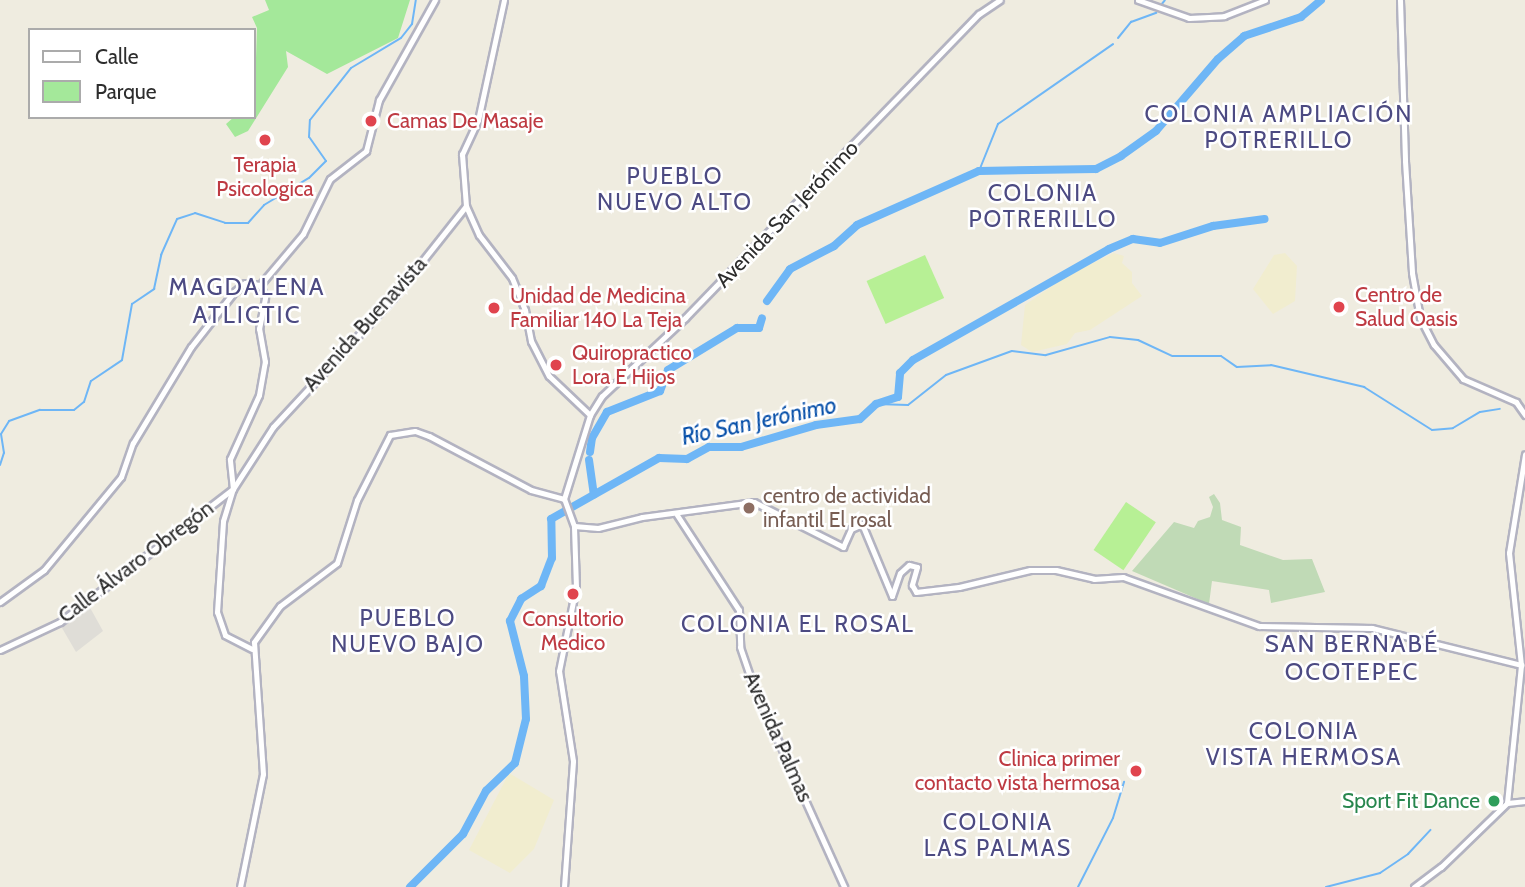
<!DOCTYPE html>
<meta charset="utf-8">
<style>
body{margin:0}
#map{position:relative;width:1525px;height:887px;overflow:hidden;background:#efece0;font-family:Cabin,sans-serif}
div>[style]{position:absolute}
.education>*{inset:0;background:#f1edcf}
.green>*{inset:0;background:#a4e89a}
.cemetery>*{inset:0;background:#c0dab6}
.pitch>*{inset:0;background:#b7f095;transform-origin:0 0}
.plaza>*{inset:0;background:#dfddd7}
.stream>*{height:2px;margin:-1px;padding:0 1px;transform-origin:1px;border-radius:1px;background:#6eb6f6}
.river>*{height:8px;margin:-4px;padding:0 4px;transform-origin:4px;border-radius:4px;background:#6eb6f6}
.roads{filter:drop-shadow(2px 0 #b3b3c1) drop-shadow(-2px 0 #b3b3c1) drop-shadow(0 2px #b3b3c1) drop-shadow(0 -2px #b3b3c1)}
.secondary>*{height:5px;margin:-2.5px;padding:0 2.5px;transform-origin:2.5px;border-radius:2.5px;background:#fff}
.dots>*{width:19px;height:19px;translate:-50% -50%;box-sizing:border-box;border:4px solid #fff;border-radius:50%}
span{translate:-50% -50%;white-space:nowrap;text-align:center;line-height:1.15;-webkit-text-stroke:5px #fff;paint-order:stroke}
.health-label{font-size:21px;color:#be3a42}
.left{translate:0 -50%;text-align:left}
.right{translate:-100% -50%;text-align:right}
.street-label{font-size:21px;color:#2d2d2d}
.education-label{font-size:21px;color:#785e54}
.leisure-label{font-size:21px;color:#27864d}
.neighbourhood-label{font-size:23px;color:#4c4a82;letter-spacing:2px}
.water-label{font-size:23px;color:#064fa9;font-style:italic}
.quarter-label{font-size:24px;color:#4c4a82;letter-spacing:2px}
.legend{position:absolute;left:28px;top:28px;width:228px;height:91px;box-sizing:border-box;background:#fff;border:2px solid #ababab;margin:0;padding:9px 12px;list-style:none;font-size:21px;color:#2d2d2d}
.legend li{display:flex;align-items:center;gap:14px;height:35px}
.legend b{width:35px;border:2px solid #ababab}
</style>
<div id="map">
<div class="education">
<i style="clip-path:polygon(1114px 253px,1124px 256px,1122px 263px,1132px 272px,1132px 283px,1142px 296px,1090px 330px,1075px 333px,1067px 344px,1032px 352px,1021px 345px,1025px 305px,1068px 275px)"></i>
<i style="clip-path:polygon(1285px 253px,1297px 266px,1295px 301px,1273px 314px,1253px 289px,1274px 255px)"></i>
<i style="clip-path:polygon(509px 773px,554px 800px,534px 849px,510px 873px,469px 850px)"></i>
</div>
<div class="green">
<i style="clip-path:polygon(265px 0,410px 0,398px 38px,327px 74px,286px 51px,288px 67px,248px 131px,235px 137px,226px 124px,234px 117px,254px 117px,257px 28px,252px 17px,269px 10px)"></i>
</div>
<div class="cemetery">
<i style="clip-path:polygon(1214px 494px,1220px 503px,1222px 520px,1241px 527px,1240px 545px,1283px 560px,1312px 559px,1325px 592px,1271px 603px,1269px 590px,1212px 581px,1209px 604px,1132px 571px,1174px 522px,1194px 528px,1198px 521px,1210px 517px,1213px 507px,1209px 497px)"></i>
</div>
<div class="pitch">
<i style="left:925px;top:255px;width:47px;height:64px;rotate:66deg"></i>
<i style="left:1126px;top:502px;width:36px;height:58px;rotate:34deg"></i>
</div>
<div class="plaza">
<i style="clip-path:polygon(88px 604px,103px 631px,76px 652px,62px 628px)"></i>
</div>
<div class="stream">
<i style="left:1161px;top:5px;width:6px;rotate:-51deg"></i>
<i style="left:1118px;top:38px;width:21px;rotate:-51deg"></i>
<i style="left:1131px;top:22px;width:27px;rotate:-20deg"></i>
<i style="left:979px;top:171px;width:51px;rotate:-68deg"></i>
<i style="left:998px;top:124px;width:140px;rotate:-34.8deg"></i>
<i style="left:876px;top:404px;width:32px;rotate:2deg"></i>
<i style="left:908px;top:405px;width:48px;rotate:-38.3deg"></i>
<i style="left:946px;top:375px;width:70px;rotate:-20deg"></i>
<i style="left:1012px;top:351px;width:34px;rotate:7deg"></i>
<i style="left:1046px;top:355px;width:66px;rotate:-15.7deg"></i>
<i style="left:1110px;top:337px;width:28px;rotate:6deg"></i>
<i style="left:1138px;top:340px;width:38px;rotate:25deg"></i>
<i style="left:1173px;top:356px;width:48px"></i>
<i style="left:1221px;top:356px;width:19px;rotate:35deg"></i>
<i style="left:1237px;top:367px;width:34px;rotate:-3deg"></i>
<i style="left:1271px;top:365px;width:96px;rotate:13.3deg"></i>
<i style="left:1364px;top:387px;width:80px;rotate:32.3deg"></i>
<i style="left:1432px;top:430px;width:21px;rotate:-5deg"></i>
<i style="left:1453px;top:428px;width:31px;rotate:-31deg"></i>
<i style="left:1480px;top:412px;width:20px;rotate:-9deg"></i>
<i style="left:0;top:465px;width:13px;rotate:-72deg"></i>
<i style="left:4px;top:453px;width:19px;rotate:-99deg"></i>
<i style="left:1px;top:434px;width:15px;rotate:-58deg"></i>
<i style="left:9px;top:421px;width:33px;rotate:-20deg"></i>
<i style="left:40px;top:410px;width:34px"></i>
<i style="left:74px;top:410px;width:13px;rotate:-39deg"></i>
<i style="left:84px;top:402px;width:22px;rotate:-72deg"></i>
<i style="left:91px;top:381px;width:37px;rotate:-34deg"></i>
<i style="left:122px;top:360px;width:57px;rotate:-79.9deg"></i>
<i style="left:132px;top:304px;width:27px;rotate:-34deg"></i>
<i style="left:154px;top:289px;width:35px;rotate:-78deg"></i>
<i style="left:161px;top:255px;width:39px;rotate:-66deg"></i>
<i style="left:177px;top:219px;width:19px;rotate:-18deg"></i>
<i style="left:195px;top:213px;width:32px;rotate:18deg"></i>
<i style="left:225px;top:223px;width:23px"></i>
<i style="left:248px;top:223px;width:24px;rotate:-48deg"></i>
<i style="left:264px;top:205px;width:52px;rotate:-31deg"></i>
<i style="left:309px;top:178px;width:24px;rotate:-45deg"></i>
<i style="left:326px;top:161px;width:29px;rotate:-125deg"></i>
<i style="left:309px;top:137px;width:17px;rotate:-87deg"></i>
<i style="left:310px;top:120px;width:66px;rotate:-51.7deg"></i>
<i style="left:351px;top:68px;width:58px;rotate:-31deg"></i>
<i style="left:401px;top:38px;width:18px;rotate:-52deg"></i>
<i style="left:412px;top:24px;width:24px;rotate:-81deg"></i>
<i style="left:1078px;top:887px;width:77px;rotate:-63.1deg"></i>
<i style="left:1113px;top:818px;width:38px;rotate:-73deg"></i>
<i style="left:1326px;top:887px;width:56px;rotate:-14.5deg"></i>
<i style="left:1380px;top:873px;width:34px;rotate:-34deg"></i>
<i style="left:1408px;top:854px;width:33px;rotate:-47deg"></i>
</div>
<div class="river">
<i style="left:767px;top:301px;width:39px;rotate:-54deg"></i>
<i style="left:790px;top:269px;width:50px;rotate:-27.6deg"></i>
<i style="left:834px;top:246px;width:31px;rotate:-42deg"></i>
<i style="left:857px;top:225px;width:133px;rotate:-23.9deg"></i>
<i style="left:979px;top:171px;width:117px;rotate:-1deg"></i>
<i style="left:1096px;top:169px;width:28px;rotate:-27deg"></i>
<i style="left:1121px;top:156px;width:43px;rotate:-35.5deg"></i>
<i style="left:1156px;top:131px;width:95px;rotate:-49.3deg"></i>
<i style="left:1218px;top:59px;width:35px;rotate:-41deg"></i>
<i style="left:1244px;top:36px;width:60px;rotate:-18.4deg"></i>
<i style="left:1301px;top:17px;width:26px;rotate:-40deg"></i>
<i style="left:590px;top:452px;width:14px;rotate:-82deg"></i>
<i style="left:592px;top:438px;width:30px;rotate:-60deg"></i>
<i style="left:607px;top:412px;width:57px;rotate:-21.6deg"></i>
<i style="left:660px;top:391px;width:22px;rotate:-69deg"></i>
<i style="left:668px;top:370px;width:81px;rotate:-31.3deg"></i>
<i style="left:737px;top:328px;width:22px"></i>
<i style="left:759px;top:328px;width:10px;rotate:-73deg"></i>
<i style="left:589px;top:460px;width:35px;rotate:82deg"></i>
<i style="left:410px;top:887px;width:75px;rotate:-45deg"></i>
<i style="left:463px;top:834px;width:49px;rotate:-61.9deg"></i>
<i style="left:486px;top:791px;width:40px;rotate:-44deg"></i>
<i style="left:515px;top:763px;width:45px;rotate:-76deg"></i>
<i style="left:526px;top:719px;width:43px;rotate:-92.7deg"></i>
<i style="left:524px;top:676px;width:57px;rotate:-104.3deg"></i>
<i style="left:510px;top:621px;width:25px;rotate:-63deg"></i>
<i style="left:521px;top:599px;width:24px;rotate:-33deg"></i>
<i style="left:541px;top:586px;width:30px;rotate:-69deg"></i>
<i style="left:552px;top:558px;width:39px;rotate:-91deg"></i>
<i style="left:551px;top:519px;width:124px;rotate:-29.5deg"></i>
<i style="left:659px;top:458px;width:28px;rotate:2deg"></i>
<i style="left:687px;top:459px;width:25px;rotate:-29deg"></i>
<i style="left:709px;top:447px;width:32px"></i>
<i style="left:741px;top:447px;width:78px;rotate:-16.3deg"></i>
<i style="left:816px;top:425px;width:44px;rotate:-7.8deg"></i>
<i style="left:860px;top:419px;width:22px;rotate:-43deg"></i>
<i style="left:876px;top:404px;width:23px;rotate:-18deg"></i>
<i style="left:898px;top:397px;width:24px;rotate:-85deg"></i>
<i style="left:900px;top:373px;width:18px;rotate:-45deg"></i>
<i style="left:913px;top:360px;width:225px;rotate:-29.5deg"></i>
<i style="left:1109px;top:249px;width:26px;rotate:-23deg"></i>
<i style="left:1133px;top:239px;width:27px;rotate:8deg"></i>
<i style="left:1160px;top:243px;width:56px;rotate:-17.8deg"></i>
<i style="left:1213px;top:226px;width:52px;rotate:-7.7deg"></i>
</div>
<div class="roads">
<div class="secondary">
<i style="left:504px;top:0;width:123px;rotate:102.2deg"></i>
<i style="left:478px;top:120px;width:38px;rotate:115deg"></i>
<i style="left:462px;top:154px;width:52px;rotate:85.6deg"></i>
<i style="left:466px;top:206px;width:32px;rotate:66deg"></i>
<i style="left:479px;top:235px;width:54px;rotate:52.5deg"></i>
<i style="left:512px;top:278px;width:35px;rotate:68deg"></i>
<i style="left:525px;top:310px;width:32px;rotate:79deg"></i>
<i style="left:531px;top:341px;width:39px;rotate:63deg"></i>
<i style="left:549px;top:376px;width:57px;rotate:43.6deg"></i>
<i style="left:1138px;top:0;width:54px;rotate:19.4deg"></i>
<i style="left:1189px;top:18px;width:35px;rotate:-3deg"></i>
<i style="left:1224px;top:16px;width:44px;rotate:-21.3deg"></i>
<i style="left:1400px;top:0;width:161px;rotate:88.2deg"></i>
<i style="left:1405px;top:161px;width:112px;rotate:86.4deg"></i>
<i style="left:1412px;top:273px;width:46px;rotate:79.9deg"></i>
<i style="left:1420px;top:318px;width:30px;rotate:63deg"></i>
<i style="left:1434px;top:345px;width:45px;rotate:49.5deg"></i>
<i style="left:1463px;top:379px;width:58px;rotate:23.5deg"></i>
<i style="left:1516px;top:402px;width:16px;rotate:55deg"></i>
<i style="left:260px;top:285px;width:67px;rotate:-49.9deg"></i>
<i style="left:303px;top:234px;width:61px;rotate:-63.9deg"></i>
<i style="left:330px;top:179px;width:46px;rotate:-37.9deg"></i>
<i style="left:366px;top:151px;width:53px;rotate:-75.7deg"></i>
<i style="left:379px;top:100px;width:115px;rotate:-60.8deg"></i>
<i style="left:677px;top:515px;width:113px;rotate:56.9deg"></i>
<i style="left:739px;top:610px;width:37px;rotate:88deg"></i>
<i style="left:740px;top:647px;width:40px;rotate:71.1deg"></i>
<i style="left:753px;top:685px;width:222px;rotate:65.7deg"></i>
<i style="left:574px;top:526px;width:24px;rotate:5deg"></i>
<i style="left:598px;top:528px;width:45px;rotate:-14deg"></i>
<i style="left:642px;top:517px;width:113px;rotate:-7.6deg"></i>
<i style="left:754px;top:502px;width:100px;rotate:26.8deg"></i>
<i style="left:843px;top:547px;width:20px;rotate:-66deg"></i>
<i style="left:851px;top:529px;width:12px;rotate:-24deg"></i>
<i style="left:862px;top:524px;width:78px;rotate:67.4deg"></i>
<i style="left:892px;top:596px;width:24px;rotate:-71deg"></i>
<i style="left:900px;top:573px;width:12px;rotate:-42deg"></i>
<i style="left:909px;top:565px;width:8px;rotate:14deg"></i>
<i style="left:917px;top:567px;width:19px;rotate:106deg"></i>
<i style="left:912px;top:585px;width:8px;rotate:60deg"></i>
<i style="left:916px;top:592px;width:43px;rotate:-6.6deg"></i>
<i style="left:959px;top:587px;width:73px;rotate:-13.5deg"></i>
<i style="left:1030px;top:570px;width:26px"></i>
<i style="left:1056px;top:570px;width:39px;rotate:13deg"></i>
<i style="left:1094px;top:579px;width:29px;rotate:-4deg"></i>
<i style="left:1123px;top:577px;width:145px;rotate:19.8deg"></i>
<i style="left:1259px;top:626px;width:113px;rotate:1deg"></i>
<i style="left:1372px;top:628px;width:154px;rotate:13.9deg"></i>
<i style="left:0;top:602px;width:54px;rotate:-36deg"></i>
<i style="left:44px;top:570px;width:121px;rotate:-50.4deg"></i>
<i style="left:121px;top:477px;width:36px;rotate:-71deg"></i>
<i style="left:133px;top:443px;width:112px;rotate:-58.9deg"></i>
<i style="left:191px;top:347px;width:70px;rotate:-52deg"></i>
<i style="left:234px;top:292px;width:14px;rotate:-39deg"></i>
<i style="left:245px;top:283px;width:15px;rotate:8deg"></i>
<i style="left:252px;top:649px;width:30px;rotate:-153deg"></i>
<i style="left:225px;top:635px;width:24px;rotate:-109deg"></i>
<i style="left:217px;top:612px;width:91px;rotate:-86.2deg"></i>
<i style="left:223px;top:521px;width:34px;rotate:-73deg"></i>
<i style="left:233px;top:489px;width:30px;rotate:-96deg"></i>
<i style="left:230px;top:459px;width:70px;rotate:-65.6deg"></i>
<i style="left:259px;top:395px;width:34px;rotate:-80deg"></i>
<i style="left:265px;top:362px;width:34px;rotate:-100deg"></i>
<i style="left:259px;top:329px;width:33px;rotate:-79deg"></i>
<i style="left:265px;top:297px;width:13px;rotate:-113deg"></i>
<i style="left:0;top:650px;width:66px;rotate:-25deg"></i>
<i style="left:60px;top:622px;width:218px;rotate:-37.6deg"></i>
<i style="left:233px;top:489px;width:74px;rotate:-57.2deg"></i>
<i style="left:273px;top:427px;width:176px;rotate:-47.1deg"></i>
<i style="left:393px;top:298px;width:117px;rotate:-51.6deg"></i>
<i style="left:1507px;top:803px;width:139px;rotate:-84.2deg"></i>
<i style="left:1521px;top:665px;width:113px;rotate:-96.1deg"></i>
<i style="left:1509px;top:553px;width:100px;rotate:-80.8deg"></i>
<i style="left:1507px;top:803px;width:18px;rotate:-6deg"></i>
<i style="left:240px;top:887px;width:115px;rotate:-78.5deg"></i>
<i style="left:263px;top:774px;width:132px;rotate:-93.9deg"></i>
<i style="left:254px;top:642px;width:44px;rotate:-54.2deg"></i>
<i style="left:280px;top:606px;width:71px;rotate:-37deg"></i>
<i style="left:337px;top:563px;width:66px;rotate:-72.4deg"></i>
<i style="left:357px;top:500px;width:73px;rotate:-63.1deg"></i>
<i style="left:390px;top:435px;width:25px;rotate:-9deg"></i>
<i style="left:415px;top:431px;width:15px;rotate:20deg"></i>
<i style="left:429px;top:436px;width:115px;rotate:27.9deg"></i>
<i style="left:531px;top:490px;width:34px;rotate:15deg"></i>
<i style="left:564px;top:887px;width:126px;rotate:-85.9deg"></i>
<i style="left:573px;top:761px;width:91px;rotate:-98.8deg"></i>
<i style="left:559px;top:671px;width:86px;rotate:-78.6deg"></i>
<i style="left:576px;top:587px;width:61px;rotate:-91.9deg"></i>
<i style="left:574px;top:526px;width:29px;rotate:-110deg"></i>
<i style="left:564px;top:499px;width:88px;rotate:-72.8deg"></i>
<i style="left:590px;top:415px;width:22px;rotate:-58deg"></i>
<i style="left:602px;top:396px;width:114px;rotate:-43.2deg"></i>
<i style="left:685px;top:318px;width:423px;rotate:-46deg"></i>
<i style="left:979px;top:14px;width:25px;rotate:-34deg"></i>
<i style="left:1414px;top:887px;width:34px;rotate:-37deg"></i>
<i style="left:1441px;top:867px;width:92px;rotate:-44.1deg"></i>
</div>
</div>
<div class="dots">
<i style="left:371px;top:121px;background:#e0444e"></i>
<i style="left:265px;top:140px;background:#e0444e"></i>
<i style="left:1339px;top:307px;background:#e0444e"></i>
<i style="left:494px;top:308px;background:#e0444e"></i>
<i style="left:556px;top:365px;background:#e0444e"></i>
<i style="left:749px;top:508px;background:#8d6e63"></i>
<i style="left:573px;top:594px;background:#e0444e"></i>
<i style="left:1136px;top:771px;background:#e0444e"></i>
<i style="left:1494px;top:801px;background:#2e9e5b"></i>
</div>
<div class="health-label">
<span class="left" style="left:387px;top:121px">Camas De Masaje</span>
<span style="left:265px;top:177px">Terapia<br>Psicologica</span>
<span class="left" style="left:1355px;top:307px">Centro de<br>Salud Oasis</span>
<span class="left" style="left:510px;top:308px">Unidad de Medicina<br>Familiar 140 La Teja</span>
<span class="left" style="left:572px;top:365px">Quiropractico<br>Lora E Hijos</span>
<span style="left:573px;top:631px">Consultorio<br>Medico</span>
<span class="right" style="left:1120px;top:771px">Clinica primer<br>contacto vista hermosa</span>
</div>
<div class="street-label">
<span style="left:787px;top:214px;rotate:-46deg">Avenida San Jerónimo</span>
<span style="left:365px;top:324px;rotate:-48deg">Avenida Buenavista</span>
<span style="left:136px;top:562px;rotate:-37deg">Calle Álvaro Obregón</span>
<span style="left:778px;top:737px;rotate:66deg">Avenida Palmas</span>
</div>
<div class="education-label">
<span class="left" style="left:763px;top:508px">centro de actividad<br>infantil El rosal</span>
</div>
<div class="leisure-label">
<span class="right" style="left:1480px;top:801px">Sport Fit Dance</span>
</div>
<div class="neighbourhood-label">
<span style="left:1279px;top:127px">COLONIA AMPLIACIÓN<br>POTRERILLO</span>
<span style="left:675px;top:189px">PUEBLO<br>NUEVO ALTO</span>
<span style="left:1043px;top:206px">COLONIA<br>POTRERILLO</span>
<span style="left:408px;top:631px">PUEBLO<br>NUEVO BAJO</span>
<span style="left:798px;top:624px">COLONIA EL ROSAL</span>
<span style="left:1304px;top:744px">COLONIA<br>VISTA HERMOSA</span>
<span style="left:998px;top:835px">COLONIA<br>LAS PALMAS</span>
</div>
<div class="water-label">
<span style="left:759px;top:421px;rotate:-12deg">Río San Jerónimo</span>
</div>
<div class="quarter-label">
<span style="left:247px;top:301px">MAGDALENA<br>ATLICTIC</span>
<span style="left:1352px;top:658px">SAN BERNABÉ<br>OCOTEPEC</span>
</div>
<ul class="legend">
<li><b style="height:9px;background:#fff"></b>Calle</li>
<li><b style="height:19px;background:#a4e89a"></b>Parque</li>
</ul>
</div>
